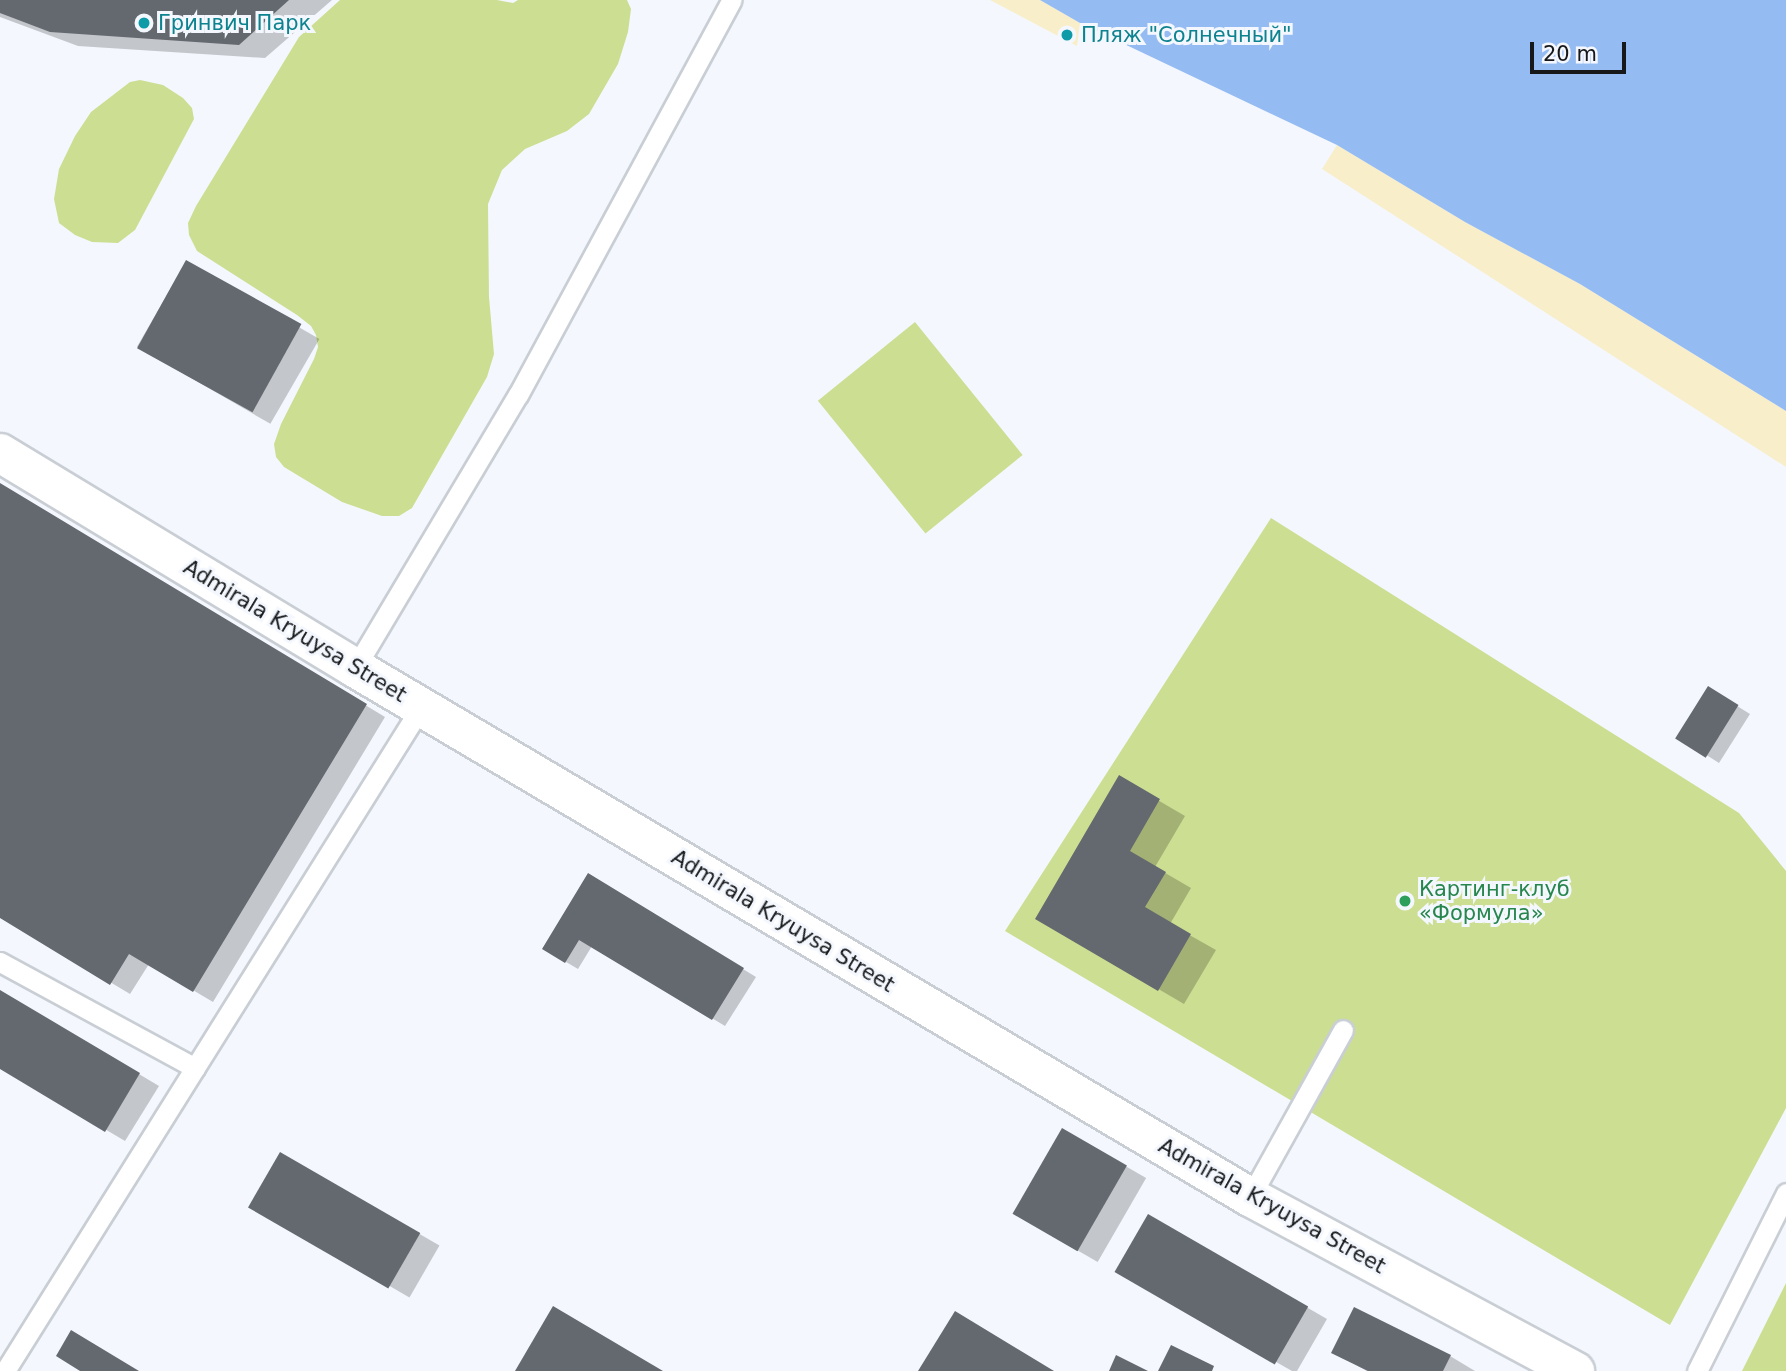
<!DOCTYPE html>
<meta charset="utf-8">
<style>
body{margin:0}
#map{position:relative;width:1786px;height:1371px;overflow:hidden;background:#f4f8fe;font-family:"DejaVu Sans",sans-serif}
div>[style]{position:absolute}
.green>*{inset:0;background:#ccde92;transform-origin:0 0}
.sand>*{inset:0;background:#f8eec9}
.water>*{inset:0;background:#95bbf3}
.shadow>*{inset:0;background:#0003;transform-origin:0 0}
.building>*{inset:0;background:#64686f;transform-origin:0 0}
.roads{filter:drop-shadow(2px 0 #c9ced5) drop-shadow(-2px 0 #c9ced5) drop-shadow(0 2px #c9ced5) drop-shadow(0 -2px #c9ced5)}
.service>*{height:19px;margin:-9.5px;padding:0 9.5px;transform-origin:9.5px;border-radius:9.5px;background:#fff}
.tertiary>*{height:38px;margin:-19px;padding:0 19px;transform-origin:19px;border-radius:19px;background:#fff}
.dots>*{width:19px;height:19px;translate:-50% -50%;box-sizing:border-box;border:4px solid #f4f8fe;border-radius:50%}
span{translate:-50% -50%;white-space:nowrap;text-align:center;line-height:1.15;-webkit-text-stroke:6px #f4f8fe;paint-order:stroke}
.culture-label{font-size:21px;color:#0d838f}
.left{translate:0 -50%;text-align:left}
.street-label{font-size:21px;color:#16181a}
.leisure-label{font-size:21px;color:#27864d}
.scale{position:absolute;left:1530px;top:42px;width:96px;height:32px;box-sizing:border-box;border:4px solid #16181a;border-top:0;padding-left:9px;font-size:21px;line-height:24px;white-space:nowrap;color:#16181a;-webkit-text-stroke:5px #f4f8fe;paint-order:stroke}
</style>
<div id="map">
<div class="green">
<i style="clip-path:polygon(340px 0,497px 0,513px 3px,518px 0,627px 0,631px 9px,628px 32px,618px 64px,589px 114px,567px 131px,525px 149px,502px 170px,488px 204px,489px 297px,494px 354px,487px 377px,412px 508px,399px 516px,382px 516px,342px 502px,284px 467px,276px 457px,274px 444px,281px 424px,314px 359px,318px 347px,316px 335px,311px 326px,297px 315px,197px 251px,189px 235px,188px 223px,196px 206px,299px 37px)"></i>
<i style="clip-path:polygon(140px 80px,163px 85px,183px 98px,192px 108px,194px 119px,135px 230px,118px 243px,92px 242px,75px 235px,59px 223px,54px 199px,59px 169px,75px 136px,91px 112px,130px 82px)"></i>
<i style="left:915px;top:322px;width:171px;height:125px;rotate:51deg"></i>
<i style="clip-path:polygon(1271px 518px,1739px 813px,1786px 871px,1786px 1108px,1670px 1325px,1005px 931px)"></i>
<i style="clip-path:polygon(1786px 1283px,1786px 1371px,1742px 1371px)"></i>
</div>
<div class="sand">
<i style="clip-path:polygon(990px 0,1040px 0,1080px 23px,1077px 46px)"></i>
<i style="clip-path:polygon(1337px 145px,1465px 222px,1580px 284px,1786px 411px,1786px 467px,1322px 169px)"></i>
</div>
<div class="water">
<i style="clip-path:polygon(1040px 0,1786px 0,1786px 411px,1580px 284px,1465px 222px,1337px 145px,1080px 23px)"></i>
</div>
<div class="shadow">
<i style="clip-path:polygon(0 0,332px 0,265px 58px,78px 46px,0 17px)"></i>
<i style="left:186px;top:262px;width:154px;height:98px;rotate:30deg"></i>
<i style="clip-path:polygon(0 484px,385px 717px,213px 1002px,149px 964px,130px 994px,0 916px)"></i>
<i style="clip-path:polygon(1721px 696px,1750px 714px,1719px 763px,1678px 737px)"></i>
<i style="clip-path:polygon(1120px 778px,1185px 816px,1155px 867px,1191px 888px,1170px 924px,1216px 950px,1184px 1004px,1037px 918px)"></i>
<i style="clip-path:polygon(589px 875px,756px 977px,725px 1026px,592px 946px,578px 969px,544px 949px)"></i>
<i style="clip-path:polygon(0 991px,159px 1086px,125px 1141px,0 1067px)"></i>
<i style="left:1063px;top:1130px;width:96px;height:97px;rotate:30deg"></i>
<i style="left:281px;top:1154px;width:183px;height:60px;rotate:30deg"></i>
<i style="clip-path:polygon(1149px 1216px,1327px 1319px,1297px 1371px,1292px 1371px,1117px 1271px)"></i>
<i style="clip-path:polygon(1333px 1352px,1450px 1356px,1475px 1371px,1367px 1371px)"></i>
</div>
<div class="building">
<i style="clip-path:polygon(0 0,289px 0,239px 45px,50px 32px,0 13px)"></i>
<i style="left:186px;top:260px;width:132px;height:101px;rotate:29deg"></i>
<i style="clip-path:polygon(0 483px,367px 704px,193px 992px,129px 954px,110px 985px,0 918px)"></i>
<i style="left:1708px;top:686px;width:36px;height:62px;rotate:32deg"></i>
<i style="clip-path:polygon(1119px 775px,1160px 799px,1130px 851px,1166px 872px,1145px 907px,1191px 934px,1158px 991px,1035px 919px)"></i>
<i style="clip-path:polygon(588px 873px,744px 968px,712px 1020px,579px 940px,565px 963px,542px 949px)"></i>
<i style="clip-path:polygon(0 990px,140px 1073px,105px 1132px,0 1069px)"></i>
<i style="left:1062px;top:1128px;width:75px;height:99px;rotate:30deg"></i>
<i style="left:280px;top:1152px;width:162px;height:64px;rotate:30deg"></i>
<i style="left:1148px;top:1214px;width:185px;height:67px;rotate:30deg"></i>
<i style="clip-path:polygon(553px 1306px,663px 1371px,515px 1371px)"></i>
<i style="clip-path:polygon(1354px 1307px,1451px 1355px,1443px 1371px,1368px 1371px,1331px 1353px)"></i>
<i style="clip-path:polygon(955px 1311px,1054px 1371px,918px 1371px)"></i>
<i style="clip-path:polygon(71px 1330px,139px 1371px,80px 1371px,56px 1356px)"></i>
<i style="clip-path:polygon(1171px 1345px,1214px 1366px,1212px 1371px,1158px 1371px)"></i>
<i style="clip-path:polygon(1116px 1355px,1148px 1371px,1109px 1371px)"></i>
</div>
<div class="roads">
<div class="service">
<i style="left:355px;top:668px;width:318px;rotate:-59.2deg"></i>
<i style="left:518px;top:395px;width:449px;rotate:-61.6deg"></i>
<i style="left:0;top:962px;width:222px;rotate:28.5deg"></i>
<i style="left:1250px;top:1197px;width:191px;rotate:-60.9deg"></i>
<i style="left:5px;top:1371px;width:784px;rotate:-57.93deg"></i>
<i style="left:1697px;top:1371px;width:199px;rotate:-63.4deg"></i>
</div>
<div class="tertiary">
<i style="left:0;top:453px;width:415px;rotate:31.2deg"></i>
<i style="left:355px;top:668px;width:1040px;rotate:30.59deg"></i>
<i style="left:1250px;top:1197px;width:369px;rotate:28.2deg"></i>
</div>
</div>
<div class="dots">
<i style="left:144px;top:23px;background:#0f9aa8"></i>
<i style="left:1067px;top:35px;background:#0f9aa8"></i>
<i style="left:1405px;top:901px;background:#2e9e5b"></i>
</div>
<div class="culture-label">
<span class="left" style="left:158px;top:23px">Гринвич Парк</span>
<span class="left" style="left:1081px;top:35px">Пляж "Солнечный"</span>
</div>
<div class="street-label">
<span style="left:295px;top:631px;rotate:31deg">Admirala Kryuysa Street</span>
<span style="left:783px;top:921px;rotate:31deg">Admirala Kryuysa Street</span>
<span style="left:1272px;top:1206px;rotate:29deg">Admirala Kryuysa Street</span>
</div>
<div class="leisure-label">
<span class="left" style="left:1419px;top:901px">Картинг-клуб<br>«Формула»</span>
</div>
<div class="scale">20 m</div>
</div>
